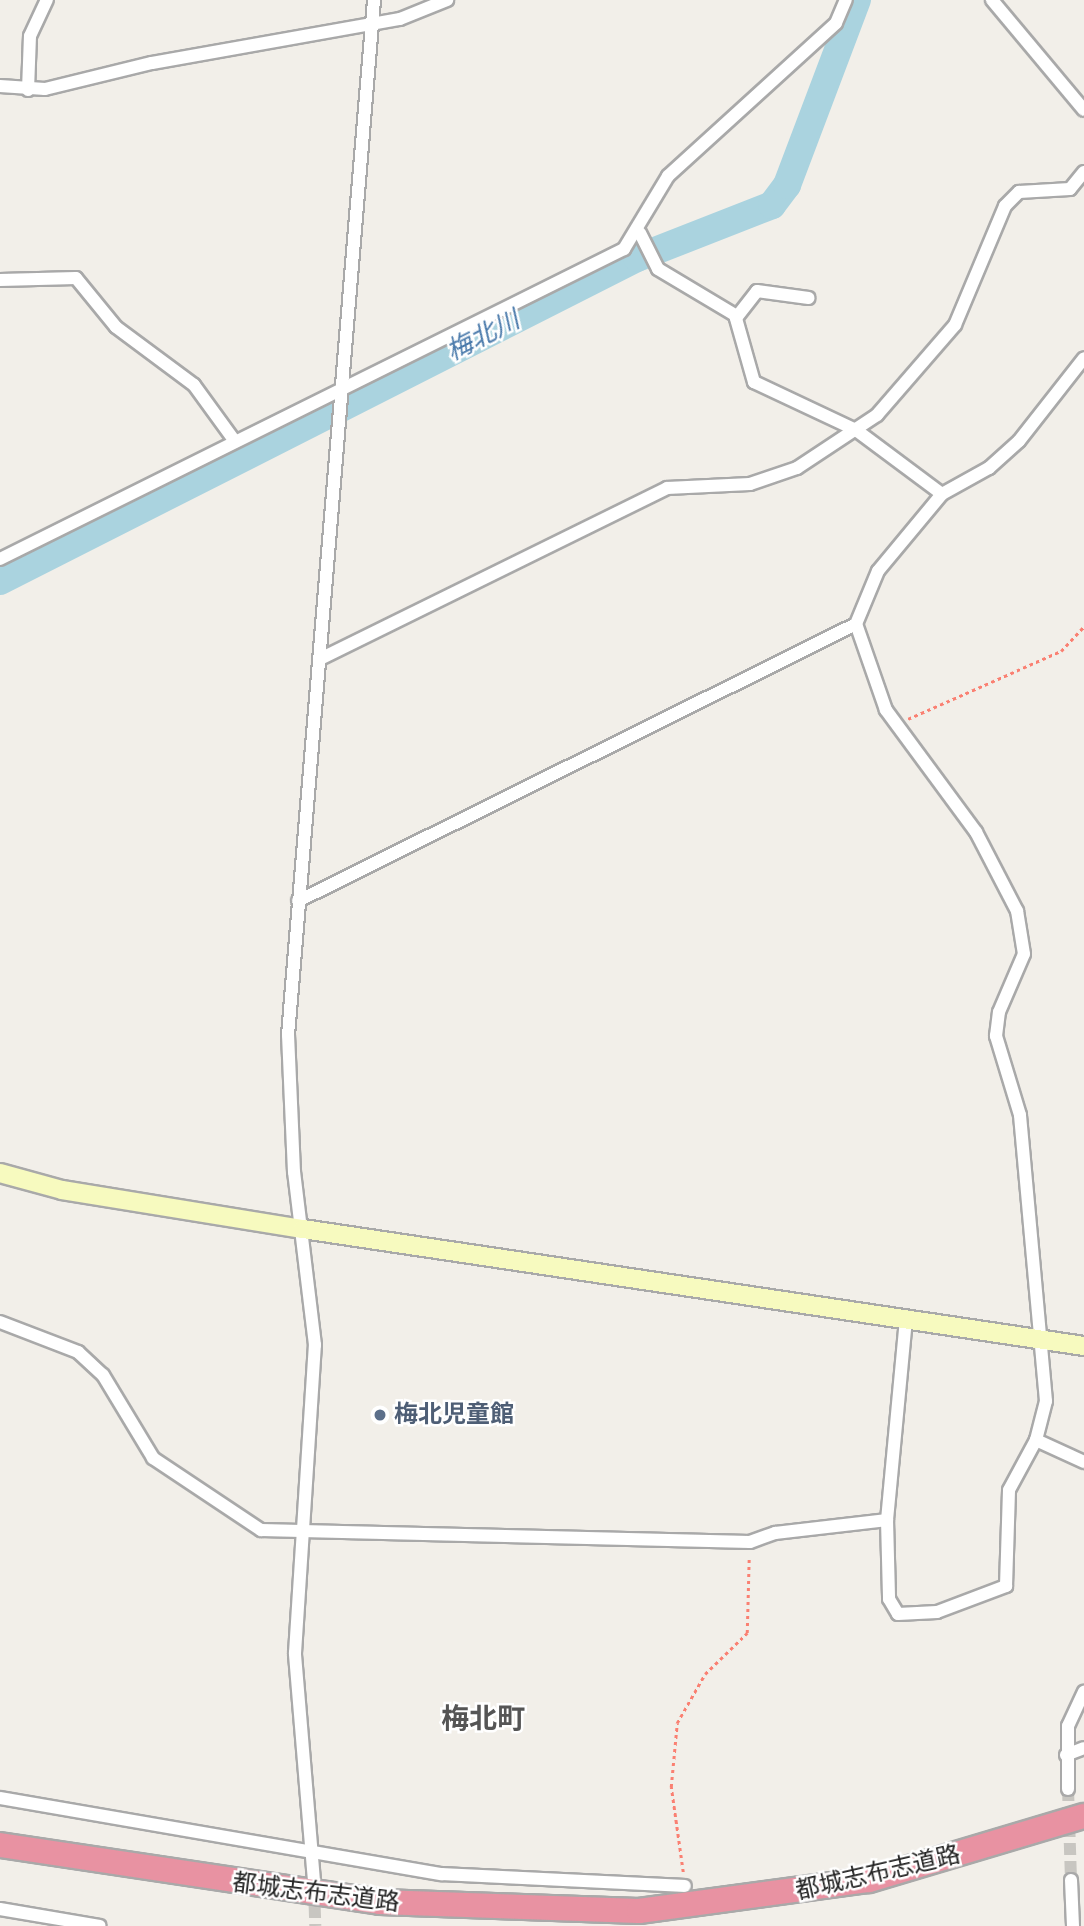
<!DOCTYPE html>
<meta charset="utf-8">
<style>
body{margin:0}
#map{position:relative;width:1084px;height:1926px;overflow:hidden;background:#f2efe9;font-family:"Work Sans","Noto Sans JP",sans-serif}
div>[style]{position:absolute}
.river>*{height:28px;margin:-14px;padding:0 14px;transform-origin:14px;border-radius:14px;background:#aad3df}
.street-tunnel>*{height:12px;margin-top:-6px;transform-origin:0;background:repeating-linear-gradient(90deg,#c8c6c1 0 12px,transparent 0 18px)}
.path>*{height:2.5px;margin-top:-1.25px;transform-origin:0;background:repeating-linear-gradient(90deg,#fa8072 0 3.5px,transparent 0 7px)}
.roads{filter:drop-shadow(2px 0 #a9a9a9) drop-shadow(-2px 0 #a9a9a9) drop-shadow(0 2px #a9a9a9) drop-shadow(0 -2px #a9a9a9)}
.street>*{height:12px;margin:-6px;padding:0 6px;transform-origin:6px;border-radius:6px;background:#fff}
.secondary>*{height:18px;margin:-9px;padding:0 9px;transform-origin:9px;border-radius:9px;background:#f7fabf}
.highway>*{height:24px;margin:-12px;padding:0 12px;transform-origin:12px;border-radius:12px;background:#e892a2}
.dots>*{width:19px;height:19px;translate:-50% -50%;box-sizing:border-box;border:4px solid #fff;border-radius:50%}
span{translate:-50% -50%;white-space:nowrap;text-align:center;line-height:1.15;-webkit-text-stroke:5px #fff;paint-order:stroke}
.service-label{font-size:24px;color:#4e5e75;font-weight:700}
.left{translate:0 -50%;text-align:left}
.street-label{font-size:24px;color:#222}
.water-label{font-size:26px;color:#4a7aab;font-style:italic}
.quarter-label{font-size:28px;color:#555;font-weight:700}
</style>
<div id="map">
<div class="river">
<i style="left:0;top:581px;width:714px;rotate:-26.89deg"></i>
<i style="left:637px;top:258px;width:145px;rotate:-21.4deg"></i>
<i style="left:772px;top:205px;width:25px;rotate:-53deg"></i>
<i style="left:787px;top:185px;width:198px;rotate:-69.3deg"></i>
</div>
<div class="street-tunnel">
<i style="left:1068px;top:1789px;width:91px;rotate:88.1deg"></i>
<i style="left:314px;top:1888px;width:38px;rotate:88deg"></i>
</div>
<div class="path">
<i style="left:908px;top:719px;width:167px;rotate:-24deg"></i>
<i style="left:1061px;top:651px;width:34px;rotate:-47deg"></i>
<i style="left:683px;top:1872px;width:86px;rotate:-98deg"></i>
<i style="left:671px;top:1787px;width:64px;rotate:-84.6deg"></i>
<i style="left:677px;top:1723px;width:56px;rotate:-60.3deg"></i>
<i style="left:705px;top:1674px;width:59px;rotate:-44.3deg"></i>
<i style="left:747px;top:1633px;width:76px;rotate:-88.5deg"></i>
</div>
<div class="roads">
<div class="street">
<i style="left:992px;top:0;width:143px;rotate:50.1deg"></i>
<i style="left:0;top:86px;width:45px;rotate:3.8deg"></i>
<i style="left:45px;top:89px;width:110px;rotate:-13.7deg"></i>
<i style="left:152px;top:63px;width:252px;rotate:-10.1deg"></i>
<i style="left:400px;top:19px;width:51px;rotate:-22deg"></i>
<i style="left:28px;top:90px;width:54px;rotate:-87.9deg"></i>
<i style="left:30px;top:36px;width:40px;rotate:-65deg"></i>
<i style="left:640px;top:233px;width:40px;rotate:63.4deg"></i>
<i style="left:658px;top:269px;width:90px;rotate:30.9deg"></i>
<i style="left:735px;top:315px;width:70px;rotate:74.2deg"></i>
<i style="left:754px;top:382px;width:113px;rotate:25.2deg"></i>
<i style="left:856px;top:430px;width:107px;rotate:36.7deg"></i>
<i style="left:0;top:280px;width:76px;rotate:-1.5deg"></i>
<i style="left:76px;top:278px;width:63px;rotate:50.8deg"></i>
<i style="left:116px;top:327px;width:97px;rotate:36.6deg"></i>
<i style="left:194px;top:385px;width:68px;rotate:54deg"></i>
<i style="left:736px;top:318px;width:34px;rotate:-52deg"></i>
<i style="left:757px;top:291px;width:52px;rotate:7.7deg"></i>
<i style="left:0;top:559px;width:697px;rotate:-26.42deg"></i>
<i style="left:624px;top:249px;width:85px;rotate:-58.9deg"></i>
<i style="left:668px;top:176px;width:227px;rotate:-42.3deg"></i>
<i style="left:836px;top:23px;width:25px;rotate:-67deg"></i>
<i style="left:320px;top:659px;width:387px;rotate:-26.2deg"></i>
<i style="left:667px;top:488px;width:83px;rotate:-2.8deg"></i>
<i style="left:750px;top:484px;width:50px;rotate:-18.8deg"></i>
<i style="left:797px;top:468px;width:96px;rotate:-33.5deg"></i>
<i style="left:877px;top:415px;width:119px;rotate:-49.1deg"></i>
<i style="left:955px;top:325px;width:129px;rotate:-67.2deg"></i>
<i style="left:1005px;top:206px;width:20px;rotate:-45deg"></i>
<i style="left:1019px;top:192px;width:51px;rotate:-3.4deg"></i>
<i style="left:1070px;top:189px;width:22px;rotate:-51deg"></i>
<i style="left:298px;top:901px;width:623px;rotate:-26.4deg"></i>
<i style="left:0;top:1322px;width:84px;rotate:21deg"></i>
<i style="left:78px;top:1352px;width:34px;rotate:43deg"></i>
<i style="left:103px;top:1375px;width:97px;rotate:58.9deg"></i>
<i style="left:153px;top:1458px;width:130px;rotate:33.7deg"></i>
<i style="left:261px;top:1530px;width:489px;rotate:1.4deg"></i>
<i style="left:750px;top:1542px;width:27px;rotate:-20deg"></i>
<i style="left:775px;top:1533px;width:113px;rotate:-6.6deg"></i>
<i style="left:887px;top:1520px;width:201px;rotate:-84.6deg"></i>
<i style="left:1036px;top:1440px;width:53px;rotate:24.6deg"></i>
<i style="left:887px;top:1520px;width:79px;rotate:88.5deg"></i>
<i style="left:889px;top:1599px;width:17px;rotate:59deg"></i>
<i style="left:898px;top:1614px;width:39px;rotate:-3deg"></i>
<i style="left:937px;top:1612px;width:74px;rotate:-20.6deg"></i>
<i style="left:1006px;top:1586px;width:96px;rotate:-88.2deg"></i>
<i style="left:1009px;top:1490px;width:57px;rotate:-61.6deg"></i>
<i style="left:1036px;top:1440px;width:40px;rotate:-75.6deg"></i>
<i style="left:1046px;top:1401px;width:287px;rotate:-95.2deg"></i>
<i style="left:1020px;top:1115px;width:83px;rotate:-106.9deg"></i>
<i style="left:996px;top:1036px;width:24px;rotate:-83deg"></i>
<i style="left:999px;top:1012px;width:63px;rotate:-66.7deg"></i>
<i style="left:1024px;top:954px;width:44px;rotate:-99.2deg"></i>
<i style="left:1017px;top:911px;width:89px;rotate:-117.4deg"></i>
<i style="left:976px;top:832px;width:152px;rotate:-126.4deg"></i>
<i style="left:886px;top:710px;width:91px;rotate:-109.2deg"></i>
<i style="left:856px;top:624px;width:57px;rotate:-67.5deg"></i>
<i style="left:878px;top:571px;width:100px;rotate:-50.3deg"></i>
<i style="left:942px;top:494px;width:54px;rotate:-29deg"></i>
<i style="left:989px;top:468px;width:40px;rotate:-42deg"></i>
<i style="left:1019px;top:441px;width:105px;rotate:-51.9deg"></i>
<i style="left:1066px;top:1755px;width:19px;rotate:-21deg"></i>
<i style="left:1068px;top:1789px;width:63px;rotate:-90deg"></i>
<i style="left:1068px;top:1726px;width:38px;rotate:-65deg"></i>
<i style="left:0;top:1798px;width:448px;rotate:9.8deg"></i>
<i style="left:442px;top:1874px;width:243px;rotate:2.8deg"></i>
<i style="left:1071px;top:1880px;width:46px;rotate:87.5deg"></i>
<i style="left:314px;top:1881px;width:229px;rotate:-94.8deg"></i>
<i style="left:295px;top:1653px;width:309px;rotate:-86.3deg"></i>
<i style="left:315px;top:1345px;width:174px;rotate:-96.9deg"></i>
<i style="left:294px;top:1172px;width:137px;rotate:-92.5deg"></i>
<i style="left:288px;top:1035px;width:1039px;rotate:-85.25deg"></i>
<i style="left:0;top:1909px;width:101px;rotate:9.6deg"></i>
</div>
<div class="secondary">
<i style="left:0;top:1173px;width:64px;rotate:15.3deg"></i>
<i style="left:62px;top:1190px;width:244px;rotate:9.2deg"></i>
<i style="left:303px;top:1229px;width:790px;rotate:8.52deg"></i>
</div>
<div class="highway">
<i style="left:0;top:1845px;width:384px;rotate:8.5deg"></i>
<i style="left:380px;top:1902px;width:259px;rotate:2deg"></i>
<i style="left:639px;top:1911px;width:232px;rotate:-7.7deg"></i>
<i style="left:869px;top:1880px;width:224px;rotate:-16.6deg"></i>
</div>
</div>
<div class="dots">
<i style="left:380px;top:1415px;background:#5c6f8a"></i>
</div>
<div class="service-label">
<span class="left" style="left:394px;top:1415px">梅北児童館</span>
</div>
<div class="street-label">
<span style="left:878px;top:1873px;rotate:-13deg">都城志布志道路</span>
<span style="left:316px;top:1893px;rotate:7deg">都城志布志道路</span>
</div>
<div class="water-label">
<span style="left:483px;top:336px;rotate:-27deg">梅北川</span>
</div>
<div class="quarter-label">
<span style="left:483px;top:1719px">梅北町</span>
</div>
</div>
